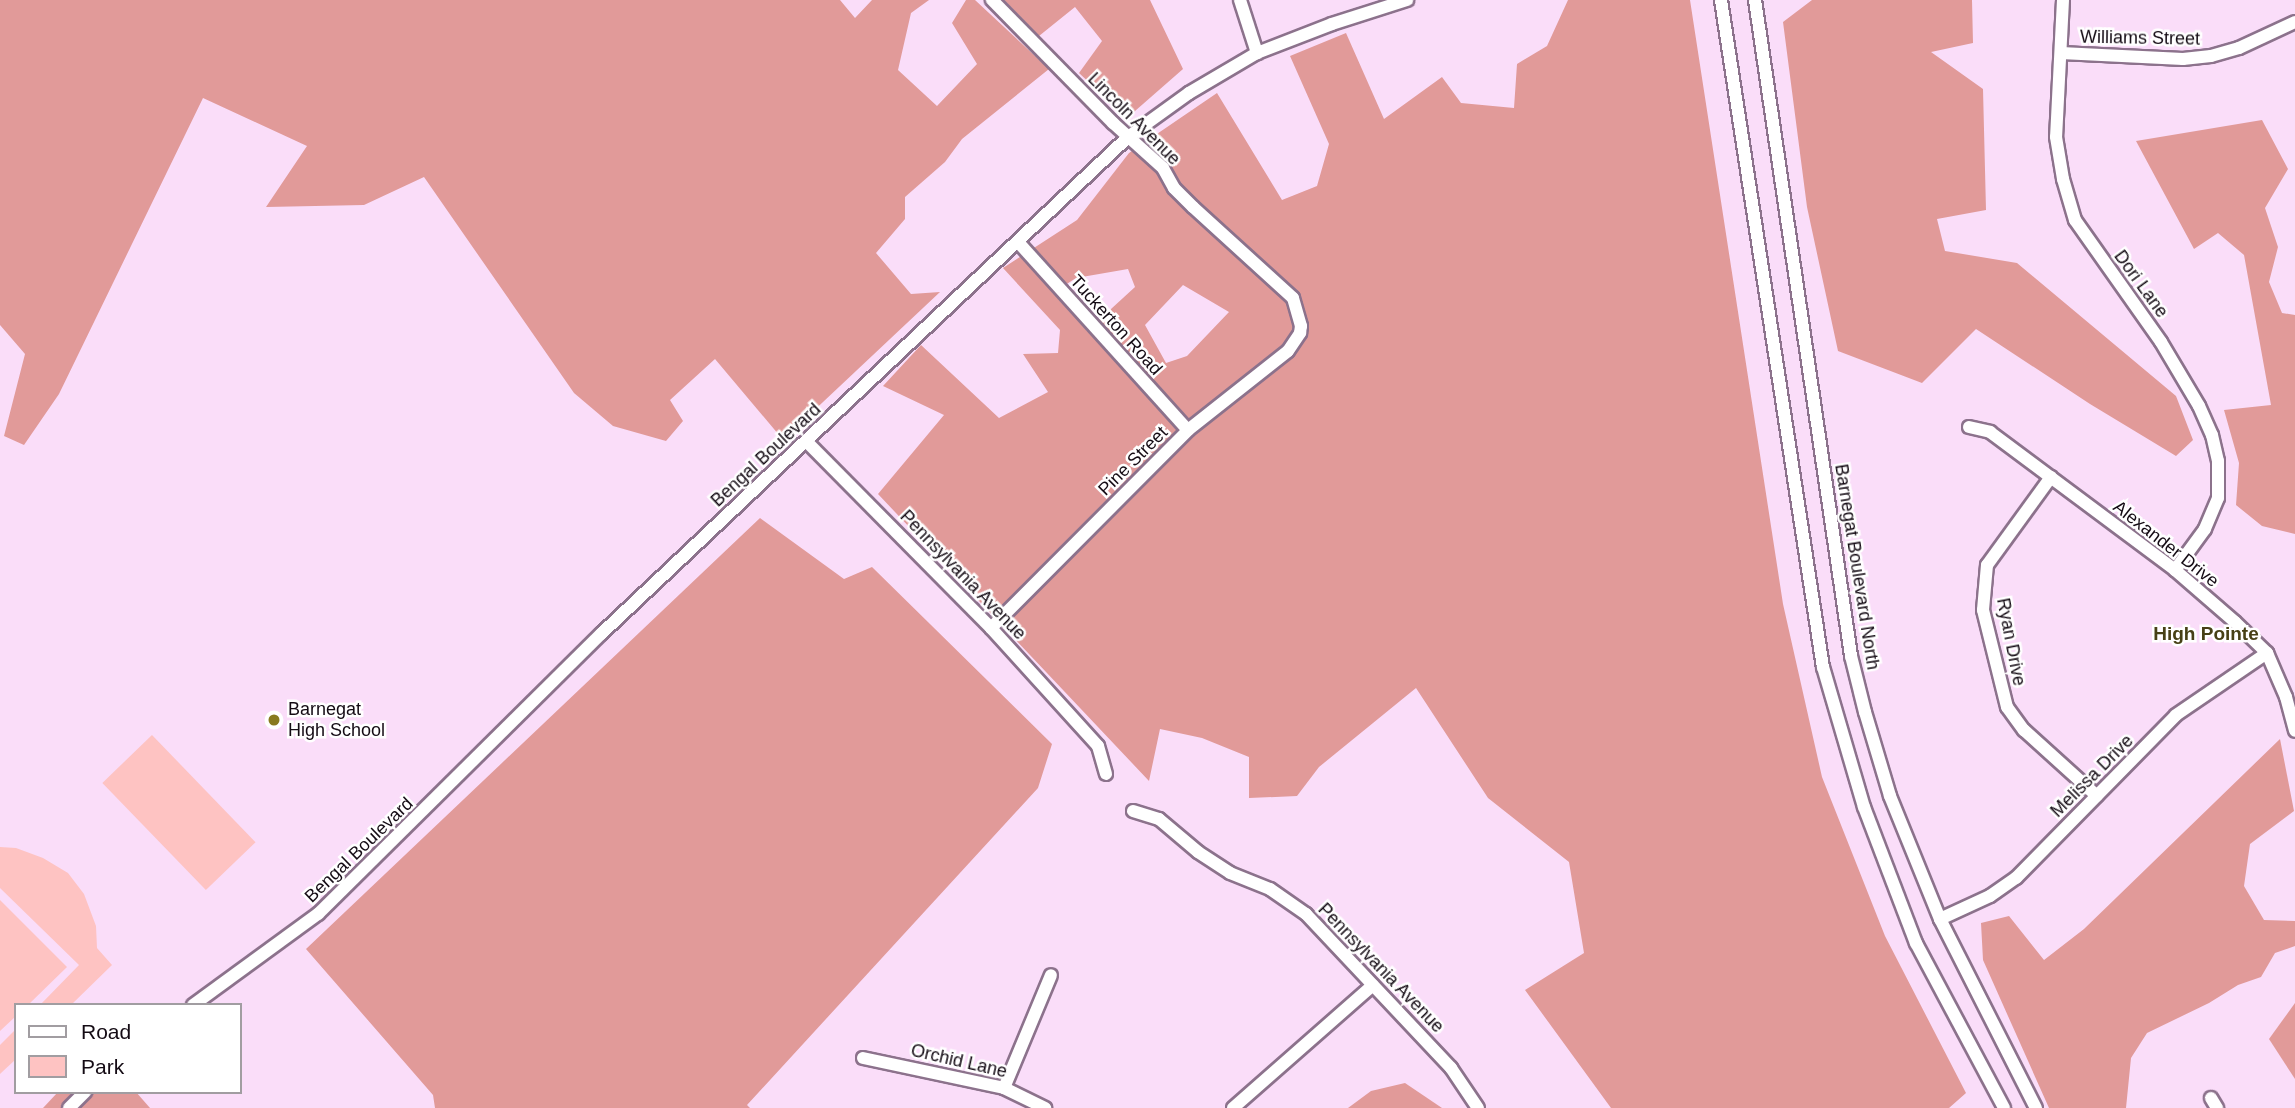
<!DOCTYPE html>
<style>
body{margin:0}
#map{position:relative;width:2295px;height:1108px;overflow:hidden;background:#faddf9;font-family:Arial,sans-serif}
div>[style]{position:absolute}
.green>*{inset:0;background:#fec3c2;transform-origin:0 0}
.forest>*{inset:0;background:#e19a99}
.roads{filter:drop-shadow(2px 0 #8c728c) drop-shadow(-2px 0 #8c728c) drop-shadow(0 2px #8c728c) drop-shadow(0 -2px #8c728c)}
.minor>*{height:12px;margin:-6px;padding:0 6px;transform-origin:6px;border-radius:6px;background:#fff}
.dots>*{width:19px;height:19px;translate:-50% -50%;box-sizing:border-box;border:4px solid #fff;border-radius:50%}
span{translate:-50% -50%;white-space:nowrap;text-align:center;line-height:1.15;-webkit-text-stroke:5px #fff;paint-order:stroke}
.street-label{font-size:18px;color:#140b14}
.poi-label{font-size:18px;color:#140b14}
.left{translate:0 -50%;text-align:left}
.neighbourhood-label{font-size:19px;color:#474016;font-weight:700}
.legend{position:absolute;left:14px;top:1003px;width:228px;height:91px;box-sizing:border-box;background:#fff;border:2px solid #a19da1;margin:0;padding:9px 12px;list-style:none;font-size:21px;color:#140b14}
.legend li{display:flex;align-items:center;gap:14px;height:35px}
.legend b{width:35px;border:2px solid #a19da1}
</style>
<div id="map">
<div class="green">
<i style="left:152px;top:735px;width:149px;height:69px;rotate:46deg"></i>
<i style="clip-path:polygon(0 847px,16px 848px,43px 858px,68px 873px,84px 894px,96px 926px,97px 948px,112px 965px,71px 1005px,40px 1005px,79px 965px,0 888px)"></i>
<i style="clip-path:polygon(0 900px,67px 967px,28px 1005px,16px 1005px,16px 1016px,0 1031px)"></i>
<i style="clip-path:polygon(16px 1029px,16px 1059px,0 1074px,0 1045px)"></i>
</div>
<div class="forest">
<i style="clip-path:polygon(0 0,840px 0,855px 18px,872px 0,929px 0,911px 13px,898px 70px,937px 106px,977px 64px,952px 23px,966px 0,975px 0,1049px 69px,962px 139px,945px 162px,905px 197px,905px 219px,876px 253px,911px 294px,940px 292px,806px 418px,779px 435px,715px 359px,670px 400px,683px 421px,666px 441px,613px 426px,574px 393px,424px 177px,364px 205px,266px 207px,307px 146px,203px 98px,59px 394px,24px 445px,4px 436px,25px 354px,0 325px)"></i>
<i style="clip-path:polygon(1004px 0,1150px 0,1183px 69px,1127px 118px,1079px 73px,1102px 41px,1075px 7px,1039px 36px)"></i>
<i style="clip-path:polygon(evenodd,1568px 0,1690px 0,1783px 604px,1822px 777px,1885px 936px,1966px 1093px,1949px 1108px,1611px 1108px,1525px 990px,1584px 953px,1569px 862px,1488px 798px,1416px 688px,1319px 767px,1297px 796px,1249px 798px,1249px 757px,1202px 738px,1160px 729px,1149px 781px,878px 494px,944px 415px,883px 386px,921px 345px,999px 418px,1048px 392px,1023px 354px,1058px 353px,1060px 330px,1003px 268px,1077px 220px,1129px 153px,1217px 93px,1282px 200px,1317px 186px,1329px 144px,1290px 56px,1346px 33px,1384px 119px,1442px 77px,1461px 103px,1514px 108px,1517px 64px,1547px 46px,1568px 0,1128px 269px,1135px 287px,1087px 331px,1059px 289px,1076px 278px,1128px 269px,1568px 0,1183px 285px,1229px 312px,1187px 356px,1166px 363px,1145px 325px,1183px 285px)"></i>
<i style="clip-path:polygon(1812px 0,1972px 0,1973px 43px,1931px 52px,1983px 89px,1986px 210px,1937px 219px,1945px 251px,2017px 263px,2176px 396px,2193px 440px,2176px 456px,2090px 404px,1976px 329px,1922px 383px,1838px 351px,1807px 207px,1783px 22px)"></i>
<i style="clip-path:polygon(2262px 120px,2288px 169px,2265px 208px,2278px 247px,2269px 282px,2282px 313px,2295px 315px,2295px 534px,2262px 526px,2236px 505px,2239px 463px,2224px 410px,2271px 405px,2244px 255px,2218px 233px,2194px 249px,2136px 141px)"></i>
<i style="clip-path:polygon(760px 518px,844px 579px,872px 567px,1052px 744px,1038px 788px,747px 1105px,750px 1108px,435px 1108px,433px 1095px,306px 949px)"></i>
<i style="clip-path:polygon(2280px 739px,2294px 811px,2250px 844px,2244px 886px,2264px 920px,2295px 921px,2295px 946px,2275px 953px,2261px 977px,2238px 985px,2209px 1003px,2147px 1033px,2131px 1058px,2126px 1108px,2049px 1108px,1983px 960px,1981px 923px,2009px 916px,2044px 960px,2084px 929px)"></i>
<i style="clip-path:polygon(2295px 1003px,2295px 1079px,2269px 1039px)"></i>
<i style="clip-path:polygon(1405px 1083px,1442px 1108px,1348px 1108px,1371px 1091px)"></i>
<i style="clip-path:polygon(58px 1092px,136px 1092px,150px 1108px,43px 1108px)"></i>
</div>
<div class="roads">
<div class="minor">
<i style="left:1240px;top:0;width:56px;rotate:72.2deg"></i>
<i style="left:1721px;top:0;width:675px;rotate:81.31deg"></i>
<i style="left:1823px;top:667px;width:146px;rotate:73.7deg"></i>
<i style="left:1864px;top:807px;width:146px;rotate:69.1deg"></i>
<i style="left:1916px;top:943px;width:187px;rotate:61.9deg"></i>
<i style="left:1755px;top:0;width:663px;rotate:81.67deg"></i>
<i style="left:1851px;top:656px;width:58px;rotate:76deg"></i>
<i style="left:1865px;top:712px;width:88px;rotate:73.4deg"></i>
<i style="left:1890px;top:796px;width:133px;rotate:67.9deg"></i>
<i style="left:1940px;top:919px;width:212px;rotate:63.1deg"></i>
<i style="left:2063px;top:0;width:137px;rotate:92.9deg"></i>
<i style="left:2056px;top:137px;width:43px;rotate:80.5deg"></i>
<i style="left:2063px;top:179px;width:43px;rotate:73.7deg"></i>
<i style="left:2075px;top:220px;width:149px;rotate:54.8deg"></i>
<i style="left:2161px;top:342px;width:74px;rotate:59.3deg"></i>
<i style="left:2199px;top:406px;width:32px;rotate:66deg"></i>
<i style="left:2212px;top:435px;width:27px;rotate:77deg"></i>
<i style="left:2218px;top:461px;width:37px;rotate:90deg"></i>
<i style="left:2218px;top:498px;width:34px;rotate:113deg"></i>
<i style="left:2205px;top:529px;width:51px;rotate:126.2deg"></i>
<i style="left:2061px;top:53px;width:122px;rotate:2.8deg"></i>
<i style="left:2183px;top:59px;width:28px;rotate:-6deg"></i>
<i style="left:2211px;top:56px;width:29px;rotate:-16deg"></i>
<i style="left:2239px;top:48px;width:62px;rotate:-24.9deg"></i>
<i style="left:1018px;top:242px;width:253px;rotate:47.9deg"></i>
<i style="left:1969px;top:427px;width:22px;rotate:13deg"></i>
<i style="left:1990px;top:432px;width:231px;rotate:36.7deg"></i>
<i style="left:2175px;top:570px;width:79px;rotate:40.9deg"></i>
<i style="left:2235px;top:622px;width:45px;rotate:44.1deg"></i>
<i style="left:2267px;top:653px;width:48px;rotate:66.6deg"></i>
<i style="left:2286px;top:697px;width:35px;rotate:75deg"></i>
<i style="left:807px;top:442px;width:262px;rotate:45.3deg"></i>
<i style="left:991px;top:628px;width:159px;rotate:47.8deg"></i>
<i style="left:1098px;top:746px;width:29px;rotate:74deg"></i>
<i style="left:2051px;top:477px;width:109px;rotate:126deg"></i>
<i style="left:1987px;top:565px;width:45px;rotate:95.1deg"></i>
<i style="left:1983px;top:610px;width:100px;rotate:76.1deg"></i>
<i style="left:2007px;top:707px;width:29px;rotate:54deg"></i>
<i style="left:2024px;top:730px;width:98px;rotate:42.1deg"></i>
<i style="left:991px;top:628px;width:279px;rotate:-45.1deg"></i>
<i style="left:1188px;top:430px;width:127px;rotate:-38.3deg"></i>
<i style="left:1288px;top:351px;width:22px;rotate:-56deg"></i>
<i style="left:1300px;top:333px;width:7px;rotate:-82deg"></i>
<i style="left:1301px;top:326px;width:29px;rotate:-106deg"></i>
<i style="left:1293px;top:298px;width:135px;rotate:-137.7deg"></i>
<i style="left:1193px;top:207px;width:27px;rotate:-135deg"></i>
<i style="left:1174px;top:188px;width:23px;rotate:-119deg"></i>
<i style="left:1163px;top:168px;width:67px;rotate:-138deg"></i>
<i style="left:1113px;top:123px;width:173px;rotate:-134.5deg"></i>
<i style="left:1133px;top:811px;width:27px;rotate:17deg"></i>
<i style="left:1159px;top:819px;width:51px;rotate:40.2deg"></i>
<i style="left:1198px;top:852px;width:38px;rotate:33deg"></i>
<i style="left:1230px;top:873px;width:43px;rotate:21.8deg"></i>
<i style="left:1270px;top:889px;width:44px;rotate:34.8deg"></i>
<i style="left:1306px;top:914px;width:212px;rotate:46.7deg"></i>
<i style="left:1451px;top:1068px;width:48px;rotate:56deg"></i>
<i style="left:1940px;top:919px;width:55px;rotate:-24.7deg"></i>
<i style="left:1990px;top:896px;width:32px;rotate:-35deg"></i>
<i style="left:2016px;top:878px;width:228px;rotate:-45.5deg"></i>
<i style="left:2176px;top:715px;width:110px;rotate:-34.3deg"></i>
<i style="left:193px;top:1005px;width:155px;rotate:-36.1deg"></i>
<i style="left:318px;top:914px;width:398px;rotate:-44.7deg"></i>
<i style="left:601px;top:634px;width:724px;rotate:-43.32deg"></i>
<i style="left:1128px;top:137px;width:75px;rotate:-35.8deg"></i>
<i style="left:1189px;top:93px;width:79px;rotate:-30.5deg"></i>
<i style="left:1257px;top:53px;width:80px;rotate:-21.1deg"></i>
<i style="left:1332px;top:24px;width:79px;rotate:-17.7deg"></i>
<i style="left:863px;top:1058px;width:144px;rotate:12deg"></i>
<i style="left:1004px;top:1088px;width:46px;rotate:26deg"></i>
<i style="left:1004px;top:1088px;width:122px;rotate:-67.4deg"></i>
<i style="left:2211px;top:1098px;width:12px;rotate:59deg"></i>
<i style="left:69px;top:1108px;width:23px;rotate:-45deg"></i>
<i style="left:1233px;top:1108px;width:186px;rotate:-41.3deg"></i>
</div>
</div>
<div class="dots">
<i style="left:274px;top:720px;background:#88791e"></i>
</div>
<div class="street-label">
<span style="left:2140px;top:38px;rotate:1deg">Williams Street</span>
<span style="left:1134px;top:119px;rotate:45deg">Lincoln Avenue</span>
<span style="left:2141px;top:284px;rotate:54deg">Dori Lane</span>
<span style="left:1116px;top:325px;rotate:48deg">Tuckerton Road</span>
<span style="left:766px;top:455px;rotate:-43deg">Bengal Boulevard</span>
<span style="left:1133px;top:461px;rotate:-45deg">Pine Street</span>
<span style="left:2166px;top:544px;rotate:38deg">Alexander Drive</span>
<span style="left:1857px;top:567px;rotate:81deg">Barnegat Boulevard North</span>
<span style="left:963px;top:575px;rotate:46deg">Pennsylvania Avenue</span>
<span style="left:2011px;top:642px;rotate:79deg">Ryan Drive</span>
<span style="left:2092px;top:776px;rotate:-45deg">Melissa Drive</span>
<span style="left:359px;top:850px;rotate:-44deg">Bengal Boulevard</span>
<span style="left:1381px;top:968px;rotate:46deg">Pennsylvania Avenue</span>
<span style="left:959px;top:1061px;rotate:13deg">Orchid Lane</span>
</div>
<div class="poi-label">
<span class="left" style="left:288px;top:720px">Barnegat<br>High School</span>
</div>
<div class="neighbourhood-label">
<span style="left:2206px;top:634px">High Pointe</span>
</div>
<ul class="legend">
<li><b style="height:9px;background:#fff"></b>Road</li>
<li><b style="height:19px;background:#fec3c2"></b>Park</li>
</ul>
</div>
